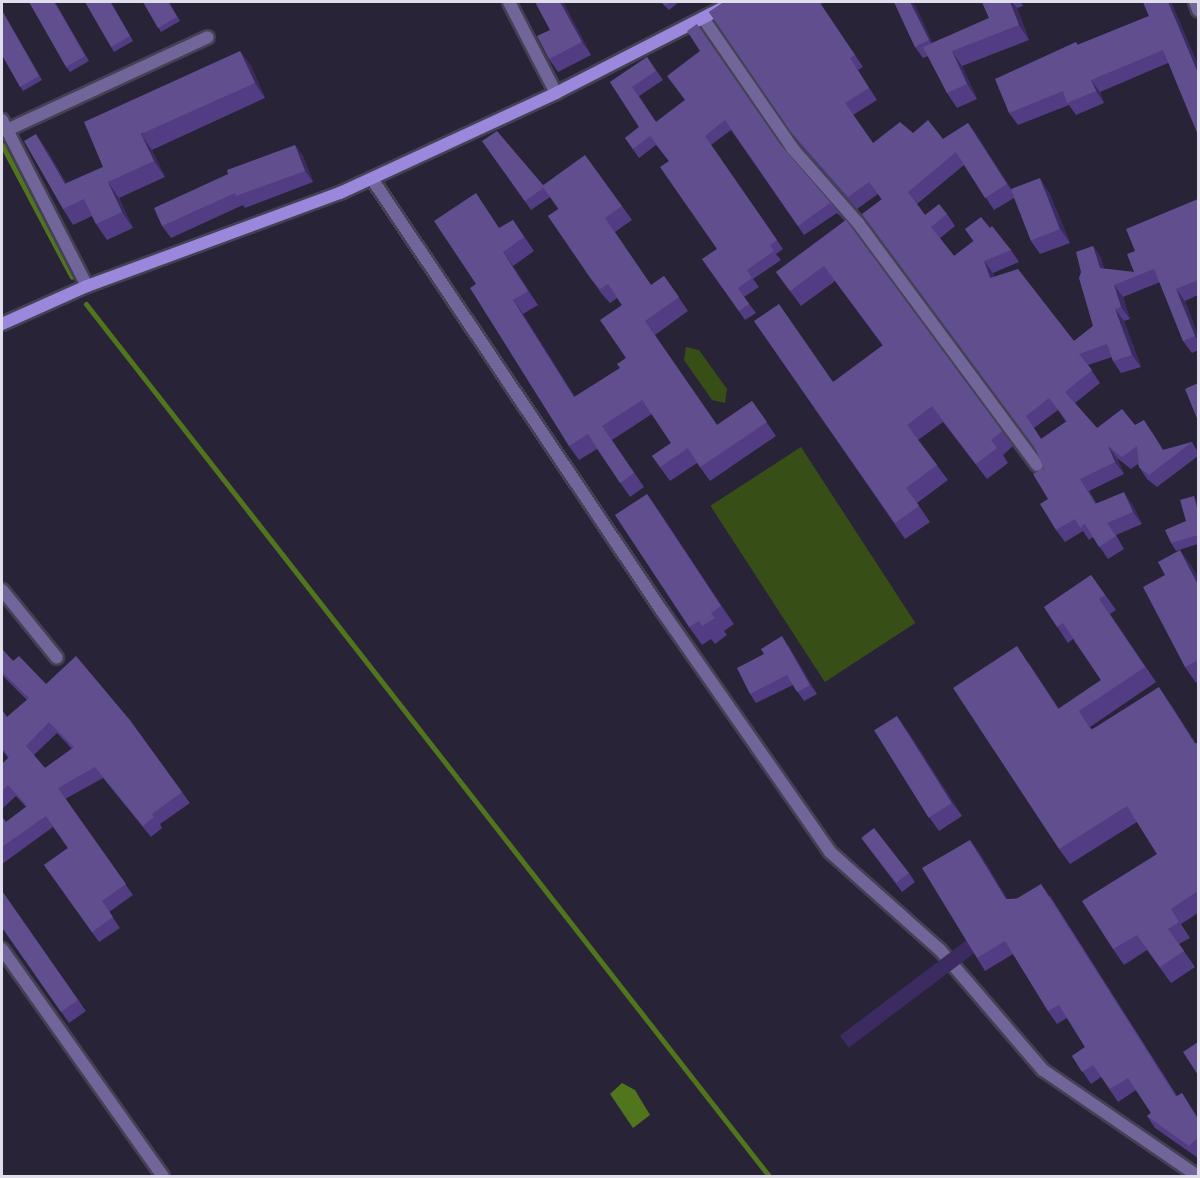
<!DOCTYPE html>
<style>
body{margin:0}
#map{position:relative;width:1200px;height:1178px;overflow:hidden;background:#282337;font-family:"Source Sans 3",sans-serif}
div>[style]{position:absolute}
.green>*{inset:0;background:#374f16;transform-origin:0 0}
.water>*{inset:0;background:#51751d}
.stream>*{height:5px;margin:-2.5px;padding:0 2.5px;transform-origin:2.5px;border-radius:2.5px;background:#51751d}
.roads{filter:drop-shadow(2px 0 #454154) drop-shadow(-2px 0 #454154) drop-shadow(0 2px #454154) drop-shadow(0 -2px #454154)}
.street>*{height:12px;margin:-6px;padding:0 6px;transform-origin:6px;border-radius:6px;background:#71659a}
.secondary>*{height:12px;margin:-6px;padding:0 6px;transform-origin:6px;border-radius:6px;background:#9b87dc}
.wall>*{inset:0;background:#523c83}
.shaded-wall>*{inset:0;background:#3b2b60;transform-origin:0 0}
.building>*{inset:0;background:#614e8e;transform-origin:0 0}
span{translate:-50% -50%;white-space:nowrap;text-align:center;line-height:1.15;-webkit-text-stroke:6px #1e1a2c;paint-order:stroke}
.frame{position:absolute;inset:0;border:3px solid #e0deeb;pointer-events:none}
</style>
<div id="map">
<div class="green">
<i style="clip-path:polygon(686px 347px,699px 350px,727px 389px,725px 403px,712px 400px,684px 360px)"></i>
<i style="left:801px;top:447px;width:210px;height:108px;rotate:57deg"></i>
</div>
<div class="water">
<i style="clip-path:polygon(622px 1083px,635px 1090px,650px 1115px,633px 1128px,610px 1094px)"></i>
</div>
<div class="stream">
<i style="left:2px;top:145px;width:149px;rotate:62.1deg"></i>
<i style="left:86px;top:304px;width:1108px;rotate:51.93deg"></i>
</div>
<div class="roads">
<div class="street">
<i style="left:509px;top:2px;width:102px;rotate:62.7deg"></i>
<i style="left:1195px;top:2px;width:9px;rotate:69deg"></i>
<i style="left:703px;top:18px;width:159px;rotate:55.5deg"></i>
<i style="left:793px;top:149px;width:98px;rotate:48.7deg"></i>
<i style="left:858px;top:223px;width:301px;rotate:53.5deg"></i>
<i style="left:2px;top:120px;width:186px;rotate:62.9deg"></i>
<i style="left:7px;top:130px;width:221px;rotate:-24.8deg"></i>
<i style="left:372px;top:179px;width:520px;rotate:56.13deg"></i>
<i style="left:662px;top:611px;width:294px;rotate:55.1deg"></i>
<i style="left:830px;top:852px;width:147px;rotate:41.7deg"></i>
<i style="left:940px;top:950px;width:158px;rotate:49.4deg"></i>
<i style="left:1043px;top:1070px;width:188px;rotate:34.4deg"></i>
<i style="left:2px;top:590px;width:87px;rotate:51deg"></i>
<i style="left:2px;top:949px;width:278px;rotate:54.7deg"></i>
</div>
<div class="secondary">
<i style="left:2px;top:324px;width:93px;rotate:-24.1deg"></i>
<i style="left:87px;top:286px;width:270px;rotate:-20.2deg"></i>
<i style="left:340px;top:193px;width:238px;rotate:-24.8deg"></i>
<i style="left:556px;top:93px;width:200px;rotate:-27.1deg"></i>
</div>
</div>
<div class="wall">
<i style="clip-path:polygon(55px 2px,89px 61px,70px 72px,66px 67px)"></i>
<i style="clip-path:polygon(111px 2px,133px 41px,114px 52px,111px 47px)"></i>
<i style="clip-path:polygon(143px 2px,169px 2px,180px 21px,161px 32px)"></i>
<i style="clip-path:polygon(563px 2px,591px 55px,558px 72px,549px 59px)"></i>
<i style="clip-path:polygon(661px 2px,679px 2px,669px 10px)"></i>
<i style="clip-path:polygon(evenodd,724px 2px,825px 2px,821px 4px,863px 67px,858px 70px,877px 100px,853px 115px,873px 143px,913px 133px,943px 139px,968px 123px,1011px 189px,1049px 192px,1070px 243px,1040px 254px,1031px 241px,1014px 198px,994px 210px,964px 165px,917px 204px,925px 215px,947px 214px,955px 226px,940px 238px,954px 256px,973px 241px,965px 229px,990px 228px,1011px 250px,1019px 262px,993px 273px,994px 277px,1074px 341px,1093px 326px,1093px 246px,1101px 258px,1104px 269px,1134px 272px,1135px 251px,1198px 199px,1198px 295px,1185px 301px,1198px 336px,1198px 350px,1192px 353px,1183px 341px,1160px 282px,1123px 297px,1130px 319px,1124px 321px,1141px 367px,1121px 373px,1113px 361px,1112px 357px,1088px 365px,1100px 383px,1075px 403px,1097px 428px,1135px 425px,1152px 432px,1163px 450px,1192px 442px,1198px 452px,1198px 456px,1157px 487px,1147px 479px,1139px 467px,1138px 464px,1131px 469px,1117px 458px,1124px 474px,1089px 491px,1096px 503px,1132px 504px,1142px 524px,1116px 535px,1124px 549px,1108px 559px,1093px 537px,1089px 540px,1083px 531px,1065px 542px,1056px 530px,1048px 499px,1044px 468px,1036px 450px,881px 199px,878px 194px,857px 209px,800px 144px,709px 12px,724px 2px,1058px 410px,1066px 422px,1041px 439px,1034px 428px,1058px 410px)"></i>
<i style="clip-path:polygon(894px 2px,912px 2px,916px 7px,932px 43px,989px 18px,982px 2px,1021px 2px,1023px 6px,1017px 8px,1029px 40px,962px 66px,977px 99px,957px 108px,947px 93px,928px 56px,923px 58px,915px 47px)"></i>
<i style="clip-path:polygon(1143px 2px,1171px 2px,1198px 65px,1168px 63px,1100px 92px,1104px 103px,1076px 115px,1069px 105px,1018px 125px,1009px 113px,1076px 42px,1078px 45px,1149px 16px)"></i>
<i style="clip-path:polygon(2px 10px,42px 80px,23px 91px,2px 55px)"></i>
<i style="clip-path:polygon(240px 51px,251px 66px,265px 98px,152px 150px,165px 177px,119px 198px,133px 228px,107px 240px,96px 224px,92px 216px,73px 225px,63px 209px,47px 150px,66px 183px,103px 167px)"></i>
<i style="clip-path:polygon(647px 57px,663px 80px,639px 96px,656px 122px,685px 100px,780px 145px,836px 209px,843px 218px,837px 213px,804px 235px,731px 130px,711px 145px,783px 249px,776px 254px,781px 260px,753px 279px,759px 287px,744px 297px,756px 313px,745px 320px,702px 259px,717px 249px,669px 161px,656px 145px,639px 158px,625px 138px,639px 127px,610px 82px)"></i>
<i style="clip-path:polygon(482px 141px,543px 185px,622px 206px,632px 220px,615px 232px,651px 285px,664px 276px,688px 311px,655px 335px,717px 425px,752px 401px,776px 436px,710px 481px,697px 463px,670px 481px,652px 456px,671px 443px,652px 414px,612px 440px,644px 487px,630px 497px,597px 449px,579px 460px,569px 446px,476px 284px,500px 228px,513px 220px,534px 251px,513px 266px,538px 305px,523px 314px,575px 397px,620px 368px,626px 358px,622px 305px,617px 298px,610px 303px,601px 293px,548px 216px,558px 209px,550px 197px,531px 210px)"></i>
<i style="clip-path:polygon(295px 145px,303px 156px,313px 182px,245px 208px,243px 205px,171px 238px,162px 226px)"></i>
<i style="clip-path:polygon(846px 220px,1013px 446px,1003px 455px,1008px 463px,987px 479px,943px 422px,918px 440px,948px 480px,917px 503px,930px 522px,905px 539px,754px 321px,834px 382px,883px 346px,835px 281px,801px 306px,776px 272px)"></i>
<i style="clip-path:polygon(647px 494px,734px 624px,724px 631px,727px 635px,715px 644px,711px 639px,702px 645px,689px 627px)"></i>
<i style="clip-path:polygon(1198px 503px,1198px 544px,1176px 551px,1171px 543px)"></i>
<i style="clip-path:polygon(1191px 565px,1198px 579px,1198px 681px,1196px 683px,1185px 667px)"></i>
<i style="clip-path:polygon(1091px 575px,1116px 610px,1110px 614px,1156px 682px,1090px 727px,1092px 729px,1170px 703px,1196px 744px,1198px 742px,1198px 913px,1181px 924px,1190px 938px,1179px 944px,1195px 967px,1171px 983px,1147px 950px,1124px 965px,1113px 949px,1157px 854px,1137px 822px,1070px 864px,1059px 849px,1028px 662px,1059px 709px,1101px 680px,1073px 639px,1068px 643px,1044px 607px)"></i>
<i style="clip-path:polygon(788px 645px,817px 694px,804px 701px,793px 685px,756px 703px,750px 694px)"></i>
<i style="clip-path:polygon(evenodd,2px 649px,13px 661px,46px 684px,129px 719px,190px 803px,160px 824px,162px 828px,151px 837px,103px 778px,65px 799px,133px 895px,109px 912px,120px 928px,99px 942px,44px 865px,68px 848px,53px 827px,2px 864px,2px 817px,6px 822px,26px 807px,16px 796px,2px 809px,2px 764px,8px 758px,2px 750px,2px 710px,7px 717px,27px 700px,2px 675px,2px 649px,57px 733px,72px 749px,45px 768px,34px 755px,57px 733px)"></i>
<i style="clip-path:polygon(907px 730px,962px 816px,939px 831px,929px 817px)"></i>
<i style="clip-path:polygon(861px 838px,909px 873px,915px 882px,902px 892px)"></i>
<i style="clip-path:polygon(979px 852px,1007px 899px,1050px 896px,1177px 1096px,1182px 1093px,1198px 1118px,1198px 1158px,1155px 1128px,1147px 1116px,1151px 1113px,1136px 1090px,1118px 1102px,1101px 1077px,1091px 1084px,1072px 1056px,1085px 1047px,1067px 1018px,1057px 1024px,1048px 1011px,1013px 954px,985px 971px,977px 958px)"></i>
<i style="clip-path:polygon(2px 891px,86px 1011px,69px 1023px,2px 928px)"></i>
</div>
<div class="shaded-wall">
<i style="clip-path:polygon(560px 2px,563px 2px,591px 55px,582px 42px)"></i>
<i style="clip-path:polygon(910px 2px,912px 2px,916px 7px,937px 52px,929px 40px)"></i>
<i style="clip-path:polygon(1010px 2px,1012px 2px,1017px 8px,1029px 40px,1019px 25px)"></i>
<i style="clip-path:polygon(1168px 2px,1171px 2px,1198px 65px,1198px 73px)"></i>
<i style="clip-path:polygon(240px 51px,251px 66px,265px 98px,255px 83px)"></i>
<i style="clip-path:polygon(952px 51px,962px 66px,977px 99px,967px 84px)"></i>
<i style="clip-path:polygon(1091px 80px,1100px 92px,1104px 103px,1096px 91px)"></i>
<i style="clip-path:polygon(968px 123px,977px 135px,1016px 196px,1007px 184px)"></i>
<i style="clip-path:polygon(36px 134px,47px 150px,75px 200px,65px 184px)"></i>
<i style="clip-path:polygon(141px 134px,152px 150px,165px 177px,154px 161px)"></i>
<i style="clip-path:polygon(295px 145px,303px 156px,313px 182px,305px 171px)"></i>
<i style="clip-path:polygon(1040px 178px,1049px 192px,1070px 243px,1060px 229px)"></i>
<i style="clip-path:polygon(108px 182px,119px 198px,133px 228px,122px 212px)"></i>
<i style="clip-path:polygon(1093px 246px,1101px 258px,1108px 280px,1100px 268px)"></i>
<i style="clip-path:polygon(503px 252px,513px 266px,538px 305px,528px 291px)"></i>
<i style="clip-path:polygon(984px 261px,993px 273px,999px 290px,990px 278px)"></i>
<i style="clip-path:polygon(1114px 285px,1123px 297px,1130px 319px,1121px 307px)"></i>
<i style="clip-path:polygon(1176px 289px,1185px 301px,1198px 336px,1198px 341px,1195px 336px)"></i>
<i style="clip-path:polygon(513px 300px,523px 314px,584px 411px,574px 397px)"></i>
<i style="clip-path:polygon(1115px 309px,1124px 321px,1141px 367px,1132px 355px)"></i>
<i style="clip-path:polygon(1108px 446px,1117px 458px,1124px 474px,1115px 462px)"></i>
<i style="clip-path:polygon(1124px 492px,1132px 504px,1142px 524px,1133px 512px)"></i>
<i style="clip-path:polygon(647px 494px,660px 512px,734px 624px,721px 606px)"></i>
<i style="clip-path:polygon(1194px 496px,1198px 503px,1198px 512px)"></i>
<i style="clip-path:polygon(1180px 550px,1191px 565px,1198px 579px,1198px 585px)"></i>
<i style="clip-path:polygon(782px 636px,788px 645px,817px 694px,810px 685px)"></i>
<i style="clip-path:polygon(1159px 687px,1170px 703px,1198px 749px)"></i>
<i style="clip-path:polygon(897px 716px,907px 730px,962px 816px,952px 803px)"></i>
<i style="clip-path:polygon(970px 840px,979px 852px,1015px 911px,1006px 899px)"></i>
<i style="left:1041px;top:884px;width:15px;height:252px;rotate:53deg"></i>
</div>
<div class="building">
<i style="clip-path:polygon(29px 2px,54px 2px,85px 56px,66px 67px)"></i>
<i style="clip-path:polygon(85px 2px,110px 2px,130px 36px,111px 47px)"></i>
<i style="clip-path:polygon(143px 2px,168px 2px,177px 17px,158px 28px)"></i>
<i style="clip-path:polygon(535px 2px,560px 2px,582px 42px,549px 59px,537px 36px,550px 30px)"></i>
<i style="clip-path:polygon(662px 2px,670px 2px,665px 6px)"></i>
<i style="clip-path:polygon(evenodd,724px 2px,819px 2px,855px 55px,850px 58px,869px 88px,845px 103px,873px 143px,900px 122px,913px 133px,928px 120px,943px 139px,968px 123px,1007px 184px,985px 198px,956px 152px,908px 192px,925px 215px,939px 204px,947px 214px,931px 227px,954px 256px,974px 241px,965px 229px,981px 217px,990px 228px,992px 226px,1011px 250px,984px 261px,990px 278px,1018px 269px,1074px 341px,1093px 326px,1079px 278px,1081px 272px,1076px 252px,1093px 246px,1100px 268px,1134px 272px,1127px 254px,1135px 251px,1126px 229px,1198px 199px,1198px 280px,1176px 289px,1195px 336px,1183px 341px,1154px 269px,1114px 285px,1121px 307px,1115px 309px,1132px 355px,1113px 361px,1107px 344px,1079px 354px,1092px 370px,1065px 392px,1097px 428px,1122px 409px,1135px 425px,1144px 420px,1163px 450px,1192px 442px,1149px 475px,1139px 467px,1137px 446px,1122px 457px,1108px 446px,1115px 462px,1080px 479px,1095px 504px,1124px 492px,1133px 512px,1107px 523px,1116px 536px,1099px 547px,1085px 524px,1080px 528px,1075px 519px,1056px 530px,1040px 504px,1048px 499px,1033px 474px,1044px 468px,1035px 448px,862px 214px,882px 199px,869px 182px,848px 197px,791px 132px,709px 12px,724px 2px,1049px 398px,1067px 421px,1041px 439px,1026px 416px,1049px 398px)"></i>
<i style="clip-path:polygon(894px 2px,910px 2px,929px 40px,915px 47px)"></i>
<i style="clip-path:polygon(982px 2px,1010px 2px,1019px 25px,952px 51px,967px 84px,947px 93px,923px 47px,989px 18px)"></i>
<i style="clip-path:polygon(1143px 2px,1168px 2px,1198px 73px,1198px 135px,1163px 50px,1091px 80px,1096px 91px,1067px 103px,1063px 91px,1009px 113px,995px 79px,1076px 42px,1077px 45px,1149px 16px)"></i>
<i style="clip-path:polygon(2px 11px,39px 76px,20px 87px,2px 55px)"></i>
<i style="clip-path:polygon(697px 24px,780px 144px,836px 209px,830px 203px,798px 226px,725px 120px,705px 136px,777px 240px,770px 245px,774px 251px,747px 270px,752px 278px,738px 288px,749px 304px,739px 311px,702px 259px,717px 249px,660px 167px,669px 161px,650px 136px,633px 149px,625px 138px,639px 127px,610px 82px,647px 57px,656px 71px,632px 87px,656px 122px,685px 100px,667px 76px,700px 51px,687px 31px)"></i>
<i style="clip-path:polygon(240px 51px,255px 83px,141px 134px,154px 161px,108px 182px,122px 212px,96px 224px,84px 199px,63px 209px,24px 141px,36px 134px,65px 184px,103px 167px,84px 122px)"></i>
<i style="clip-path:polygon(497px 131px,543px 185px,542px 186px,543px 188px,525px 201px,482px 141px)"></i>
<i style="clip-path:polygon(295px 145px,305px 171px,236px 196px,235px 193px,162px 226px,154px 208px,228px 174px,227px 170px)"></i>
<i style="clip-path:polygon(585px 155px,622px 206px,605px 218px,651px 285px,664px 276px,679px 297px,645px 321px,717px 425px,752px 401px,767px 422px,700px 467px,688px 448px,660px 467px,652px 456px,671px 443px,642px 400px,602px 426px,634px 473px,620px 483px,588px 434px,569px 446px,470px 288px,476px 284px,434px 221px,476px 193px,499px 228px,513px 220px,524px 237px,503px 252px,528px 291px,513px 300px,574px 397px,620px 368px,617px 364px,626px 358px,600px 320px,622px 305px,608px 284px,600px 289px,591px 279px,548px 216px,559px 209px,542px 186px)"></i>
<i style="left:1040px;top:178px;width:55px;height:31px;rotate:69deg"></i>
<i style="clip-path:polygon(846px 220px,1002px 431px,991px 440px,997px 448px,976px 464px,932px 406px,907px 425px,937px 465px,906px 488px,919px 506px,895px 523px,754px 321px,779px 304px,833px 382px,883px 345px,824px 266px,790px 291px,776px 272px)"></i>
<i style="clip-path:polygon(1198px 383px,1198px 421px,1185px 389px)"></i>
<i style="clip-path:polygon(647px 494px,721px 606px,711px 613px,715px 618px,702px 626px,699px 621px,689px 627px,615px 515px)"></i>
<i style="clip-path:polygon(1194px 496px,1198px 512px,1198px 535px,1171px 543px,1165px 530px,1186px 521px,1180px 500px)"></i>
<i style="clip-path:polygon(1180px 550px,1198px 585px,1198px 660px,1185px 667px,1143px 587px,1165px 575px,1158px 562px)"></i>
<i style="clip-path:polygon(1091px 575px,1105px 595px,1099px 599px,1145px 667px,1079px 711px,1091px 730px,1159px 687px,1195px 744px,1198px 742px,1198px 891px,1171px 909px,1179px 922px,1168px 929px,1184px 951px,1160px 967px,1137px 935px,1113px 949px,1082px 901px,1157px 854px,1127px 806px,1059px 849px,953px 688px,1017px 646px,1058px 709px,1101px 680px,1063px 623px,1057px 627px,1044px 607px)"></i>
<i style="clip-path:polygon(782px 636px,810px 685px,797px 692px,787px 675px,750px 694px,737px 668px,764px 654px,761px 649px)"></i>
<i style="clip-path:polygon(evenodd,2px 649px,13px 661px,19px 656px,46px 684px,76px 656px,129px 719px,182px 792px,152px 814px,154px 817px,143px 826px,95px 767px,58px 788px,126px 884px,102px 901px,113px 917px,92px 932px,44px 865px,68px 848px,46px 816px,2px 847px,2px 817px,6px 822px,27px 806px,8px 785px,2px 791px,2px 764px,9px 757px,2px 748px,2px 710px,7px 717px,29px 698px,2px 672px,2px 649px,49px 722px,74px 747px,45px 768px,26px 746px,49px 722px)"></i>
<i style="left:897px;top:716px;width:103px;height:27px;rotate:58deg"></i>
<i style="left:874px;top:828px;width:57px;height:16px;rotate:52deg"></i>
<i style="clip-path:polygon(970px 840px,1006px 899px,1016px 899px,1041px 884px,1176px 1097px,1182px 1093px,1198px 1120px,1198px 1138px,1189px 1146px,1147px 1116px,1151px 1113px,1128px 1078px,1110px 1089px,1093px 1065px,1082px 1072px,1072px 1056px,1085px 1047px,1059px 1005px,1048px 1011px,1005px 941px,977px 958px,922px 868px)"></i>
<i style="clip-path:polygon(2px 891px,78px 1000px,61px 1012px,2px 927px)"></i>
<i style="clip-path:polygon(1198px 1042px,1198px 1075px,1183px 1052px)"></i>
</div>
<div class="frame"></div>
</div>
